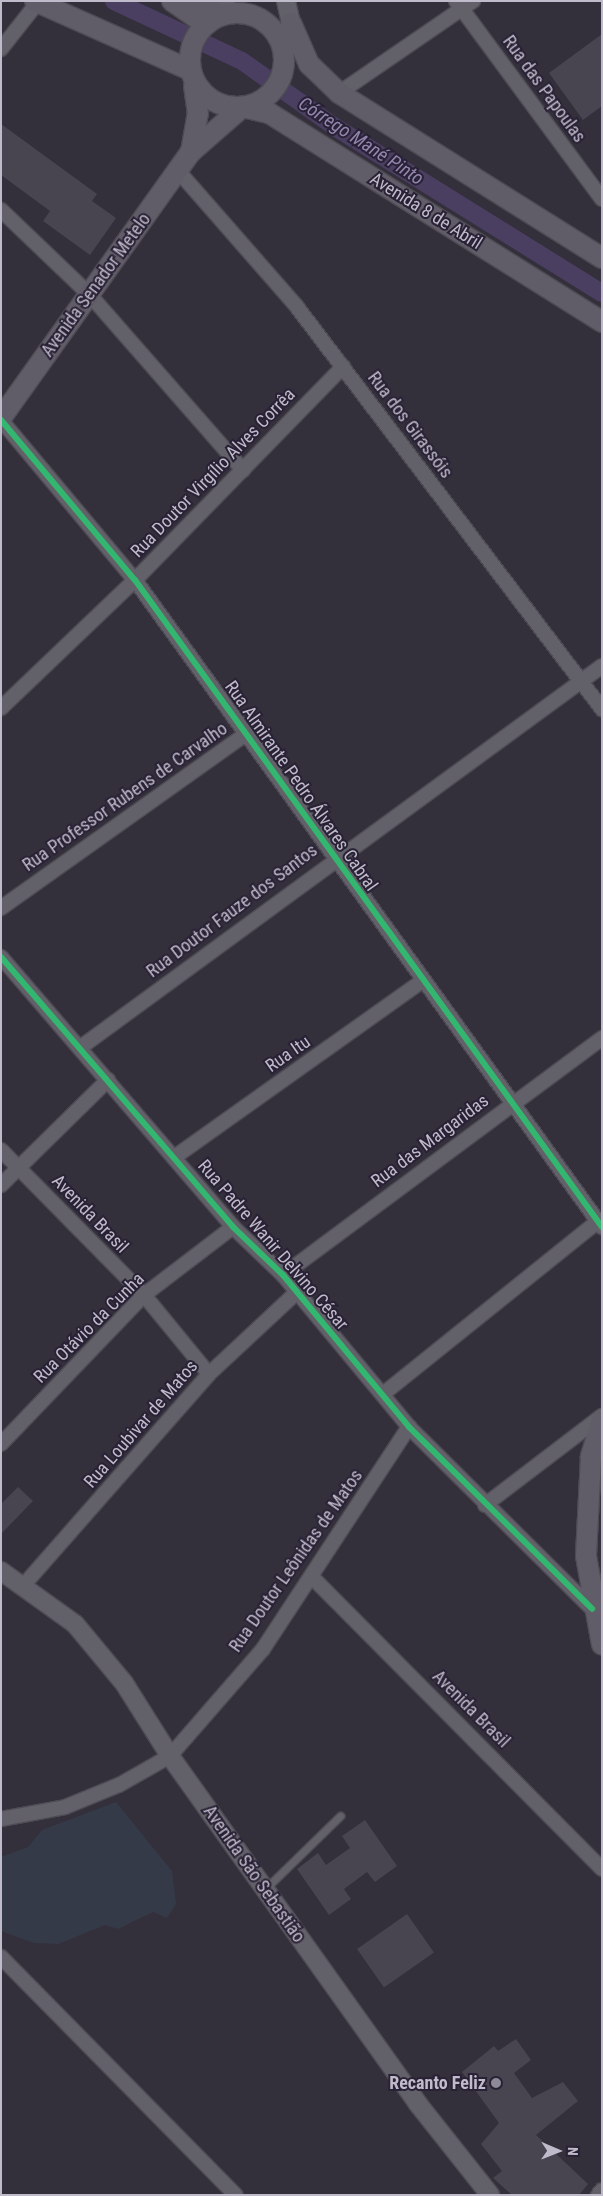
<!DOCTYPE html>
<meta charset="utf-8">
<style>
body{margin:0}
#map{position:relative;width:603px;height:2196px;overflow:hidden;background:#332f3b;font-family:"Roboto Condensed",sans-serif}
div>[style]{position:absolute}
.green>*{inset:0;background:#353a49}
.canal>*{height:18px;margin:-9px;padding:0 9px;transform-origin:9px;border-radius:9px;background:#4a3e61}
.building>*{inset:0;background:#484550;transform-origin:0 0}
.roads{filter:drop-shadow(1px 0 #4e4b54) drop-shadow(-1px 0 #4e4b54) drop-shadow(0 1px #4e4b54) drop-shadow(0 -1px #4e4b54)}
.service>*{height:7px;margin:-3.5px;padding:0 3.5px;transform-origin:3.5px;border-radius:3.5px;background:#626068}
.minor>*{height:14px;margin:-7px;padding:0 7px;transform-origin:7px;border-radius:7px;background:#626068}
.tertiary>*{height:18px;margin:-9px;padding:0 9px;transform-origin:9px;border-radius:9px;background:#626068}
.secondary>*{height:20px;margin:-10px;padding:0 10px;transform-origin:10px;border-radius:10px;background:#615d68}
.secondary>.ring{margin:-10px;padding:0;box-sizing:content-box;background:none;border:20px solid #615d68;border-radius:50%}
.cycleway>*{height:6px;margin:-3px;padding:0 3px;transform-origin:3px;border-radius:3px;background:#33b770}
.dots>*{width:14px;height:14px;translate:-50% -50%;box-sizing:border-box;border:2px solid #292236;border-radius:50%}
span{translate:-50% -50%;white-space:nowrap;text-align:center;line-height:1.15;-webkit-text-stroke:4px #292236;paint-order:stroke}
.street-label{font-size:18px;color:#c0bbca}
.poi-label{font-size:18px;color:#c0bbca;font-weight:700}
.right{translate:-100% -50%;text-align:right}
.water-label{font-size:19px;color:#9286ae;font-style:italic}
.frame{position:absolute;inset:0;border:2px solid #c0bbca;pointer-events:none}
.north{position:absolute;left:533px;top:2126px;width:50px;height:50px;-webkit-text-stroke:4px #292236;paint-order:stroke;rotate:91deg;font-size:14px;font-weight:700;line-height:20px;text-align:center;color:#c0bbca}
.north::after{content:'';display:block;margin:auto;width:18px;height:22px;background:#c0bbca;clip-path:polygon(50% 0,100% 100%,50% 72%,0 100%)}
</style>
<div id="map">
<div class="green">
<i style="clip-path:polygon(116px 1802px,172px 1871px,176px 1904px,167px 1918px,153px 1912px,118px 1929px,105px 1925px,58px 1944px,34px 1943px,1px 1931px,1px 1857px,28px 1847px,42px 1830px)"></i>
</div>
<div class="canal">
<i style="left:114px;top:1px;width:141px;rotate:25.1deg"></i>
<i style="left:242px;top:61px;width:114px;rotate:35.4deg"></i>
<i style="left:335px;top:127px;width:314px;rotate:31.9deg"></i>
</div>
<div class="building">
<i style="clip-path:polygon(602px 34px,602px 106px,583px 120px,549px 73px)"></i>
<i style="clip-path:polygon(1px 124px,97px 194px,92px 201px,116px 218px,90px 255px,43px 221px,50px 211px,1px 175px)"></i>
<i style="clip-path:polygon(18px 1487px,33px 1501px,1px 1534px,1px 1504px)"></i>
<i style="clip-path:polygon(365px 1820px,397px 1866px,375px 1882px,367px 1872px,344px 1889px,351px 1899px,329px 1915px,297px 1869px,318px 1853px,326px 1865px,350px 1848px,342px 1836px)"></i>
<i style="left:407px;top:1914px;width:47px;height:61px;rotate:55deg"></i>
<i style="clip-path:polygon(516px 2039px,531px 2060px,514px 2073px,532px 2098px,563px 2082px,578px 2101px,536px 2135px,588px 2184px,579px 2195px,512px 2195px,493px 2178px,502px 2171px,481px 2144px,499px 2123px,462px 2072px,494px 2046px,498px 2051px)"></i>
</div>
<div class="roads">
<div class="service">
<i style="left:265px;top:1889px;width:105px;rotate:-44.2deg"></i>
</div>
<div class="minor">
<i style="left:456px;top:1px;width:246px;rotate:53.6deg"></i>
<i style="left:1px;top:49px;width:60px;rotate:-51.8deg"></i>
<i style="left:339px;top:93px;width:163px;rotate:-34.5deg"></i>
<i style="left:179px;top:172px;width:179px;rotate:48.8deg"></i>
<i style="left:297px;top:307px;width:505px;rotate:52.81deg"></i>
<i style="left:1px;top:210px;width:122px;rotate:43.7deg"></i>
<i style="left:89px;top:294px;width:234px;rotate:48.8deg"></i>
<i style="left:1px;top:420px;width:209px;rotate:50.1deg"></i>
<i style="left:135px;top:580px;width:798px;rotate:54.18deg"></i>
<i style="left:1px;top:708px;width:185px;rotate:-43.7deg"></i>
<i style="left:135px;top:580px;width:298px;rotate:-45.7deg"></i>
<i style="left:1px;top:908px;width:301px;rotate:-35.4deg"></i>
<i style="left:1px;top:957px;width:356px;rotate:49.3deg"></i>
<i style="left:233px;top:1227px;width:69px;rotate:43.8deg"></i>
<i style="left:283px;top:1275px;width:197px;rotate:50.3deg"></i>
<i style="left:409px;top:1427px;width:258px;rotate:44.8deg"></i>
<i style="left:81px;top:1047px;width:645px;rotate:-36.18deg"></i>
<i style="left:1px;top:1150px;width:204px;rotate:45.4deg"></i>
<i style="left:144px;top:1295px;width:102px;rotate:50.6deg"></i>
<i style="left:176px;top:1156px;width:301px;rotate:-35.4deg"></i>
<i style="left:1px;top:1185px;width:150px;rotate:-44.5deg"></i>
<i style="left:283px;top:1275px;width:397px;rotate:-36.6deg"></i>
<i style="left:383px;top:1394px;width:276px;rotate:-38.8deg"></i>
<i style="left:1px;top:1444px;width:207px;rotate:-46.2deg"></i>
<i style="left:144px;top:1295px;width:112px;rotate:-37.4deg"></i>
<i style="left:485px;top:1505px;width:147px;rotate:-37.3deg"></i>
<i style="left:313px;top:1578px;width:410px;rotate:45.2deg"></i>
<i style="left:22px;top:1587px;width:283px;rotate:-48.7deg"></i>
<i style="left:209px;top:1374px;width:119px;rotate:-43deg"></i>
<i style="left:1px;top:1819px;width:65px;rotate:-10.6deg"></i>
<i style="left:65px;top:1807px;width:58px;rotate:-22.2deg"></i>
<i style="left:119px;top:1785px;width:59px;rotate:-29.6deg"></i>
<i style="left:170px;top:1756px;width:142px;rotate:-49deg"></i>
<i style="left:263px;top:1649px;width:266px;rotate:-56.7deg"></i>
<i style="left:1px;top:1957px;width:334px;rotate:45.4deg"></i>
<i style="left:598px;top:2195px;width:6px;rotate:-51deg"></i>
</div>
<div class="tertiary">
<i style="left:214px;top:19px;width:22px;rotate:-56deg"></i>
<i style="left:285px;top:48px;width:26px;rotate:-77deg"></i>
<i style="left:291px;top:23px;width:23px;rotate:-103deg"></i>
<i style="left:1px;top:1571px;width:91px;rotate:35.6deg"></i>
<i style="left:75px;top:1624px;width:77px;rotate:50.3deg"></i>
<i style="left:124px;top:1683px;width:86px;rotate:57.8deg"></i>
<i style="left:170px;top:1756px;width:427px;rotate:54.5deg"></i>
<i style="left:418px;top:2104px;width:116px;rotate:51.6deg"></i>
</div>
<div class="secondary">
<i style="left:35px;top:1px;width:170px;rotate:24deg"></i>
<i style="left:172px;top:1px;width:40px;rotate:34.9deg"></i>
<i style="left:188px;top:8px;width:25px;rotate:-16deg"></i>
<i class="ring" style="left:190px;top:13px;width:74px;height:74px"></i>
<i style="left:291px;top:23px;width:45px;rotate:66.3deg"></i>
<i style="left:309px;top:64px;width:42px;rotate:44deg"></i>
<i style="left:339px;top:93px;width:310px;rotate:32.1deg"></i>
<i style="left:247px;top:108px;width:23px;rotate:13deg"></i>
<i style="left:269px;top:113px;width:393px;rotate:32.1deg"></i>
<i style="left:191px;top:152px;width:39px;rotate:-80deg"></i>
<i style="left:198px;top:114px;width:28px;rotate:-98deg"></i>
<i style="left:1px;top:418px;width:327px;rotate:-54.5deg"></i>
<i style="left:191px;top:152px;width:64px;rotate:-41.2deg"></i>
<i style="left:602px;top:1420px;width:39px;rotate:107deg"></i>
<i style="left:591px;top:1457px;width:99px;rotate:92.9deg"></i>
<i style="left:586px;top:1556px;width:90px;rotate:79.8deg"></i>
</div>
</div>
<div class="cycleway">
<i style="left:1px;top:420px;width:209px;rotate:50.1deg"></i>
<i style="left:135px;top:580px;width:798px;rotate:54.18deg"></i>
<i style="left:1px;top:957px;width:356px;rotate:49.3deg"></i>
<i style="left:233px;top:1227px;width:69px;rotate:43.8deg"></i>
<i style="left:283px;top:1275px;width:197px;rotate:50.3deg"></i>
<i style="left:409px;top:1427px;width:258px;rotate:44.8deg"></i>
</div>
<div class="dots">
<i style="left:496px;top:2083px;background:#8f8a98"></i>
</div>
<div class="street-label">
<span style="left:544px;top:89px;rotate:54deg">Rua das Papoulas</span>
<span style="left:426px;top:211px;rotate:32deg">Avenida 8 de Abril</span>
<span style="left:96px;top:285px;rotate:-54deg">Avenida Senador Metelo</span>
<span style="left:410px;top:425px;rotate:53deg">Rua dos Girassóis</span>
<span style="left:213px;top:473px;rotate:-46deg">Rua Doutor Virgílio Alves Corrêa</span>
<span style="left:301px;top:786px;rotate:55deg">Rua Almirante Pedro Álvares Cabral</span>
<span style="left:125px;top:797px;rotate:-35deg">Rua Professor Rubens de Carvalho</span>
<span style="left:232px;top:911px;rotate:-37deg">Rua Doutor Fauze dos Santos</span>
<span style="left:288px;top:1054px;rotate:-35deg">Rua Itu</span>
<span style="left:430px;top:1141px;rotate:-37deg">Rua das Margaridas</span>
<span style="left:90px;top:1214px;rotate:46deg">Avenida Brasil</span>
<span style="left:273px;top:1245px;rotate:49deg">Rua Padre Wanir Delvino César</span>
<span style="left:89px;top:1328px;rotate:-45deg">Rua Otávio da Cunha</span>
<span style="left:141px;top:1424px;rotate:-49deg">Rua Loubivar de Matos</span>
<span style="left:296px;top:1561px;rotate:-55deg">Rua Doutor Leônidas de Matos</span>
<span style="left:471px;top:1709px;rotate:45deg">Avenida Brasil</span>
<span style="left:254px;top:1874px;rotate:55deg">Avenida São Sebastião</span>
</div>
<div class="poi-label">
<span class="right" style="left:486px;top:2083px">Recanto Feliz</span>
</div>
<div class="water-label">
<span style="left:361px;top:141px;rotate:33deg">Córrego Mané Pinto</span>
</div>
<div class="frame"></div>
<div class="north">N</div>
</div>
